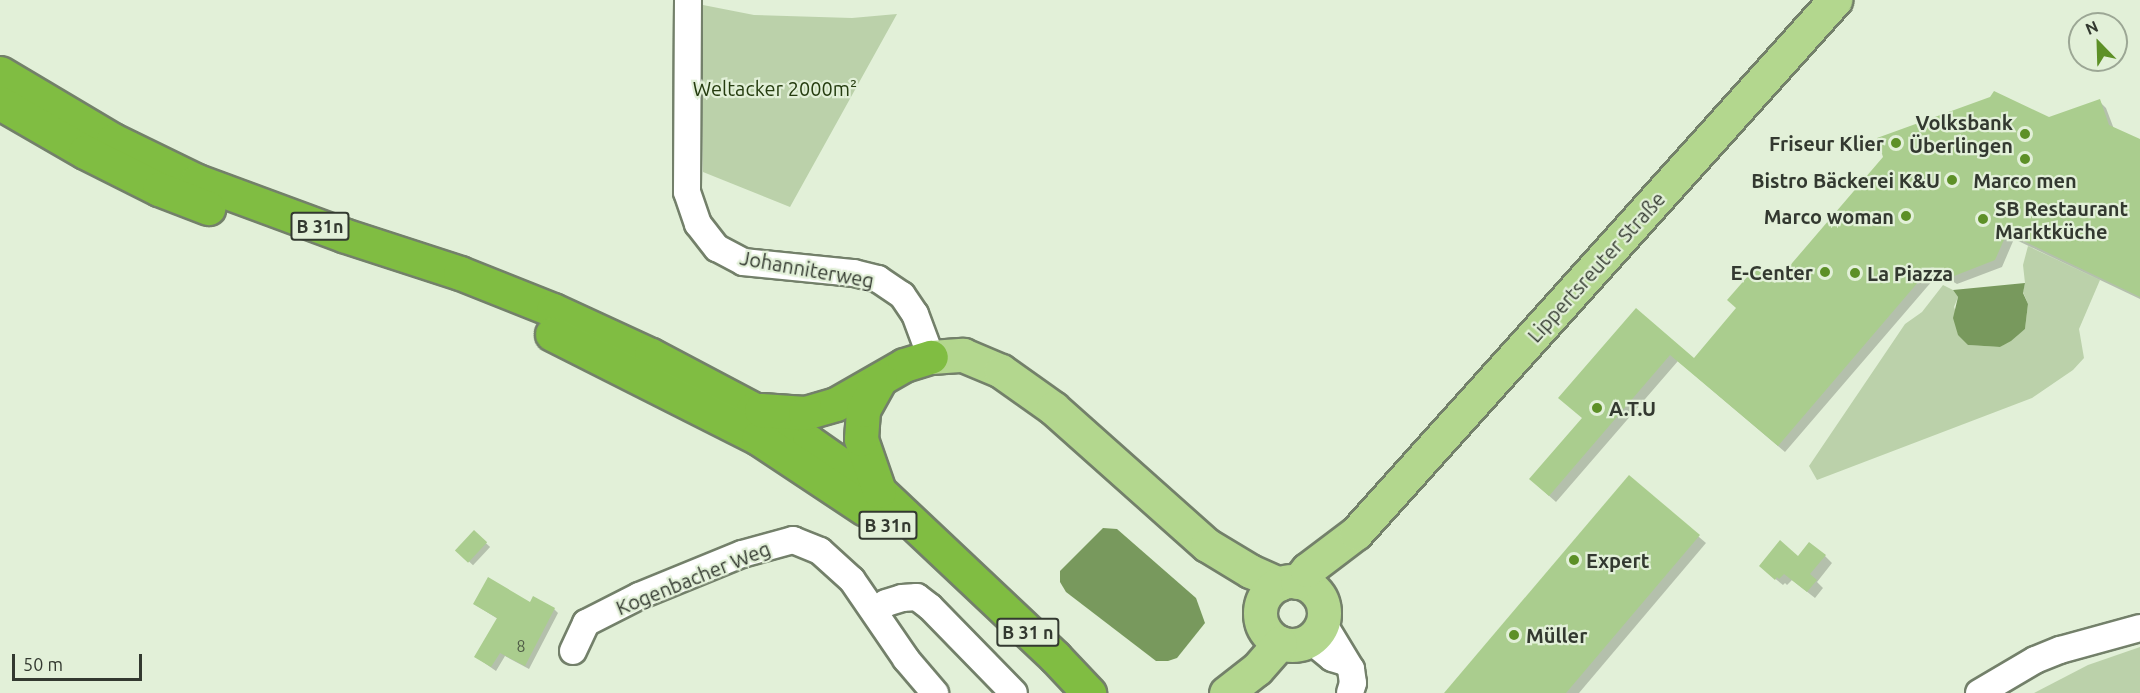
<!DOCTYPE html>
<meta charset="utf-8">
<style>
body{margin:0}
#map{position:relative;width:2140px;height:693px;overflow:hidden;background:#e2f0d8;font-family:Ubuntu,sans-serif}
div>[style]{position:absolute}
.green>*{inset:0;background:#bbd1aa}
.water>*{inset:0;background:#78995d}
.shadow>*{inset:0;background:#0003;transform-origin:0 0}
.building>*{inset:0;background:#aacd8e;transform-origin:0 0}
.roads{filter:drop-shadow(2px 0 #73806a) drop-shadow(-2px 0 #73806a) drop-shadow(0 2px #73806a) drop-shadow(0 -2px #73806a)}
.minor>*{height:26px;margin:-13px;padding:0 13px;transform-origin:13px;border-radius:13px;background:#fff}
.major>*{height:33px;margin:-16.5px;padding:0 16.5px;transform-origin:16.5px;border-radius:16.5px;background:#b3d78e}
.major>.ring{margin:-16.5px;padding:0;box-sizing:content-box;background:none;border:33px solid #b3d78e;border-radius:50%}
.highway>*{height:33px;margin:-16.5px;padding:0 16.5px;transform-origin:16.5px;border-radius:16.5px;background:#80bd42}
.dots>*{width:16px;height:16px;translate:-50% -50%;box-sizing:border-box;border:3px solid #e2f0d8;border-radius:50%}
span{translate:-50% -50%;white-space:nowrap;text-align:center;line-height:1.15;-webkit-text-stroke:4.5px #e2f0d8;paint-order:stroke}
.number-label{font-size:16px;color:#515e48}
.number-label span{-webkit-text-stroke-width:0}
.shield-label span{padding:2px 4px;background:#e2f0d8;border:2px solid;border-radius:4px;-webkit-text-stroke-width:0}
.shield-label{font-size:18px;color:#333930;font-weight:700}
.park-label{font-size:20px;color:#253c0f}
.poi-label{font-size:20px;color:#333930;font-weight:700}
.right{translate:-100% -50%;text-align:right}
.left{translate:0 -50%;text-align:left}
.street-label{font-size:20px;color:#333930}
.north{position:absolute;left:2068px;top:12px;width:60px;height:60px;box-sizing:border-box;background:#e2f0d8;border:2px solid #9ca795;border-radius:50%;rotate:337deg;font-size:16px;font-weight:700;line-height:24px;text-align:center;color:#333930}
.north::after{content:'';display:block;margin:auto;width:21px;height:27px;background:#5d9027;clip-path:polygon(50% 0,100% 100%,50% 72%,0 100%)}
.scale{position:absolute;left:12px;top:654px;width:130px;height:27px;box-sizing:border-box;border:3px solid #333930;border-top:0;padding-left:8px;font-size:18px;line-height:21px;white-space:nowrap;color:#333930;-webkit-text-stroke:4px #e2f0d8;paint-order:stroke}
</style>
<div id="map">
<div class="green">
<i style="clip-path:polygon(703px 5px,754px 15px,852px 18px,897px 14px,790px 207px,703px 172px)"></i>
<i style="clip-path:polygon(2028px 246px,2100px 280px,2079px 329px,2084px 358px,2073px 370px,2032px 398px,1817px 480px,1809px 466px,1905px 324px,1922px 312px,1943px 285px,1953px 290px,1958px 297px,1954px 307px,1968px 345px,2000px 347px,2025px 329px,2028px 304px,2023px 292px,2025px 283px,2023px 265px)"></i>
<i style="clip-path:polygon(2140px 647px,2140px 693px,2034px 693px,2088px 665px)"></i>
</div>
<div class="water">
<i style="clip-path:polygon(2025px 283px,2023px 293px,2028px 304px,2025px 329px,2011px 341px,2000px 347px,1968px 345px,1958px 335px,1953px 318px,1958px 297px,1953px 290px)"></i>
<i style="clip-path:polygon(1103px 528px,1117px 529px,1196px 598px,1205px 623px,1177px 658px,1168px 661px,1156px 661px,1066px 592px,1060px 582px,1060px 571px)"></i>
</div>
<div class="shadow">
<i style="clip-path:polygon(2099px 101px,2106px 108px,2114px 129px,2140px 140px,2140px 299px,2014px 239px,2002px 267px,1957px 284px,1939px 273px,1785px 452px,1678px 361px,1556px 502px,1538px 486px,1583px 419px,1636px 310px,1694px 360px,1775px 285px,2049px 118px)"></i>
<i style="clip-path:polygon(1629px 477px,1706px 543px,1579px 693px,1445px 693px)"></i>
<i style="left:474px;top:532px;width:22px;height:25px;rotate:43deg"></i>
<i style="clip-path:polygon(1825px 556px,1832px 563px,1817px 582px,1823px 588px,1815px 598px,1792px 580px,1787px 585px,1785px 583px,1783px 585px,1768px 573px,1798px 558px)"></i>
<i style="clip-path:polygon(474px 604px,531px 604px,554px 609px,558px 613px,529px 669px,505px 656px,496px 671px,476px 657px,498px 619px)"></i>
</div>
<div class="building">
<i style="clip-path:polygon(1994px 91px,2049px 117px,2100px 99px,2109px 125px,2140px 139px,2140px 297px,2007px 233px,1995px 260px,1949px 278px,1931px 267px,1778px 446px,1670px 355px,1549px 496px,1529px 479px,1582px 418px,1558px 398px,1636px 308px,1694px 358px,1736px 308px,1727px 300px,1755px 268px,1775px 283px,1883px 157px,1877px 138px,1990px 97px)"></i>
<i style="clip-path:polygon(1629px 475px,1700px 535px,1566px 693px,1444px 693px)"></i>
<i style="left:474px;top:530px;width:18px;height:28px;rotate:43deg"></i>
<i style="clip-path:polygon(1780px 540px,1798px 556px,1809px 542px,1826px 555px,1810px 574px,1817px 580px,1807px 592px,1784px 574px,1779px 579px,1777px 577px,1775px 580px,1759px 566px)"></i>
<i style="clip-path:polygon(488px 577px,530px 602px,533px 596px,555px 608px,525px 666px,500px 653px,491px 667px,474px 657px,497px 618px,473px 604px)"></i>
</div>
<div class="roads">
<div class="minor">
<i style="left:688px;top:0;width:192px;rotate:90.3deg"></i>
<i style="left:687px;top:192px;width:34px;rotate:71deg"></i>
<i style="left:698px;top:224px;width:31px;rotate:52deg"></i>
<i style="left:717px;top:248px;width:30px;rotate:28deg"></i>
<i style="left:743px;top:262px;width:112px;rotate:5.7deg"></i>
<i style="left:854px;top:273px;width:25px;rotate:14deg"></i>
<i style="left:878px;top:279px;width:29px;rotate:34deg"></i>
<i style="left:902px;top:295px;width:23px;rotate:56deg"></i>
<i style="left:915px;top:314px;width:46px;rotate:69.6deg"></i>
<i style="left:875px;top:612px;width:14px;rotate:-39deg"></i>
<i style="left:886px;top:603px;width:17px;rotate:-17deg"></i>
<i style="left:902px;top:598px;width:15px;rotate:-4deg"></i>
<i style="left:917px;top:597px;width:16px;rotate:38deg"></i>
<i style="left:930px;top:607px;width:120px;rotate:45.7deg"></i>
<i style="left:1323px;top:623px;width:54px;rotate:58.7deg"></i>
<i style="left:1351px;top:669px;width:14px;rotate:82deg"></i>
<i style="left:1353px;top:683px;width:10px;rotate:107deg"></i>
<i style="left:1310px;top:640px;width:28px;rotate:39deg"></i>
<i style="left:1332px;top:658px;width:14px;rotate:17deg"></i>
<i style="left:573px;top:651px;width:31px;rotate:-65deg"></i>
<i style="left:586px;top:623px;width:59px;rotate:-27deg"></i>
<i style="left:639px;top:596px;width:111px;rotate:-22.2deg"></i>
<i style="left:742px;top:554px;width:53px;rotate:-15.4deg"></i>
<i style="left:793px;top:540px;width:29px;rotate:22deg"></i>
<i style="left:820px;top:551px;width:43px;rotate:42.2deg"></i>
<i style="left:852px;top:580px;width:96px;rotate:55.6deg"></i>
<i style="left:906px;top:659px;width:45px;rotate:49.5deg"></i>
<i style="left:1979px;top:693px;width:65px;rotate:-30.5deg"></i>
<i style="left:2035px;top:660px;width:27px;rotate:-22deg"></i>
<i style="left:2060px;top:650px;width:83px;rotate:-15.4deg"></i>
</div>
<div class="major">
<i style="left:931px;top:357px;width:32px;rotate:-4deg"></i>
<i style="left:963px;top:355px;width:41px;rotate:22.8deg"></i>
<i style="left:1001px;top:371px;width:64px;rotate:35.4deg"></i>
<i style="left:1053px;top:408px;width:206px;rotate:41.7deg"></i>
<i style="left:1207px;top:545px;width:50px;rotate:31.2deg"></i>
<i style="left:1250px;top:571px;width:32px;rotate:24deg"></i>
<i class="ring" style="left:1260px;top:581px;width:31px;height:31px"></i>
<i style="left:1297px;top:582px;width:16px;rotate:-50deg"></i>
<i style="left:1307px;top:570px;width:61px;rotate:-37.1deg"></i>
<i style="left:1356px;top:533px;width:717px;rotate:-48.05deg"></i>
<i style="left:1226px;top:693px;width:39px;rotate:-38deg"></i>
<i style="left:1257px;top:669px;width:35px;rotate:-49deg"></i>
</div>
<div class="highway">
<i style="left:0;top:73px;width:131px;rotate:30.7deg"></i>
<i style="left:113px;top:140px;width:93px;rotate:26deg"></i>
<i style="left:197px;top:181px;width:156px;rotate:20.3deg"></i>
<i style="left:343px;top:235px;width:123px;rotate:18deg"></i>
<i style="left:460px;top:273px;width:100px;rotate:21.7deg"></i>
<i style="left:553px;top:310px;width:108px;rotate:24.7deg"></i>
<i style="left:651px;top:355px;width:115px;rotate:27.9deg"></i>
<i style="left:753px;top:409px;width:65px;rotate:30.5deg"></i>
<i style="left:809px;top:442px;width:85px;rotate:35deg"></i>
<i style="left:879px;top:491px;width:242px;rotate:43.3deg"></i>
<i style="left:1055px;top:657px;width:50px;rotate:46.6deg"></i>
<i style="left:0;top:103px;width:98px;rotate:30deg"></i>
<i style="left:85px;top:152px;width:83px;rotate:26.6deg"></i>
<i style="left:159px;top:189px;width:53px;rotate:21.2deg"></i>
<i style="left:552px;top:334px;width:231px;rotate:26.8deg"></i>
<i style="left:758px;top:438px;width:128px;rotate:33.6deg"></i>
<i style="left:761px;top:410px;width:44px;rotate:3.9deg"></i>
<i style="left:805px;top:413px;width:32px;rotate:-16deg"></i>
<i style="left:836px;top:404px;width:78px;rotate:-29.8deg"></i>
<i style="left:904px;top:365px;width:28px;rotate:-17deg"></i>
<i style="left:879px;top:491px;width:55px;rotate:-109.1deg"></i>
<i style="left:861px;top:439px;width:29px;rotate:-86deg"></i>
<i style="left:863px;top:410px;width:35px;rotate:-61deg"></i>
</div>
</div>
<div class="dots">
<i style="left:2025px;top:134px;background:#5d9027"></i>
<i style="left:1896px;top:143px;background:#5d9027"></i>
<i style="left:2025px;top:159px;background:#5d9027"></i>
<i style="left:1952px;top:180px;background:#5d9027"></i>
<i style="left:1906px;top:216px;background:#5d9027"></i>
<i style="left:1983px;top:219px;background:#5d9027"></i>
<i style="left:1825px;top:272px;background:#5d9027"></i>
<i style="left:1855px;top:273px;background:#5d9027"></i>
<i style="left:1597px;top:408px;background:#5d9027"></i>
<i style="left:1574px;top:560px;background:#5d9027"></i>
<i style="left:1514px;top:635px;background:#5d9027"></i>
</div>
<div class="number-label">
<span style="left:521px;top:646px">8</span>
</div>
<div class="shield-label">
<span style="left:320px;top:226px">B 31n</span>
<span style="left:888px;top:525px">B 31n</span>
<span style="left:1028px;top:632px">B 31 n</span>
</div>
<div class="park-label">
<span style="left:775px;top:88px">Weltacker 2000m²</span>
</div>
<div class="poi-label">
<span class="right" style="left:2013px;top:134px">Volksbank<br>Überlingen</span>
<span class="right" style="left:1884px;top:143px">Friseur Klier</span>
<span class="right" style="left:1940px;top:180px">Bistro Bäckerei K&amp;U</span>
<span style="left:2025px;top:180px">Marco men</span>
<span class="left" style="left:1995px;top:220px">SB Restaurant<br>Marktküche</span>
<span class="right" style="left:1894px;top:216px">Marco woman</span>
<span class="right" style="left:1813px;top:272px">E-Center</span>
<span class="left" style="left:1867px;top:273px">La Piazza</span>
<span class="left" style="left:1609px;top:408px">A.T.U</span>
<span class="left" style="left:1586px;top:560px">Expert</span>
<span class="left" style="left:1526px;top:635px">Müller</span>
</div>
<div class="street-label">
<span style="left:1596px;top:267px;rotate:-48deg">Lippertsreuter Straße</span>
<span style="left:807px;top:269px;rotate:10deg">Johanniterweg</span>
<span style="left:693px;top:578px;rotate:-22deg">Kogenbacher Weg</span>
</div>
<div class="north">N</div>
<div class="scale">50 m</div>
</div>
